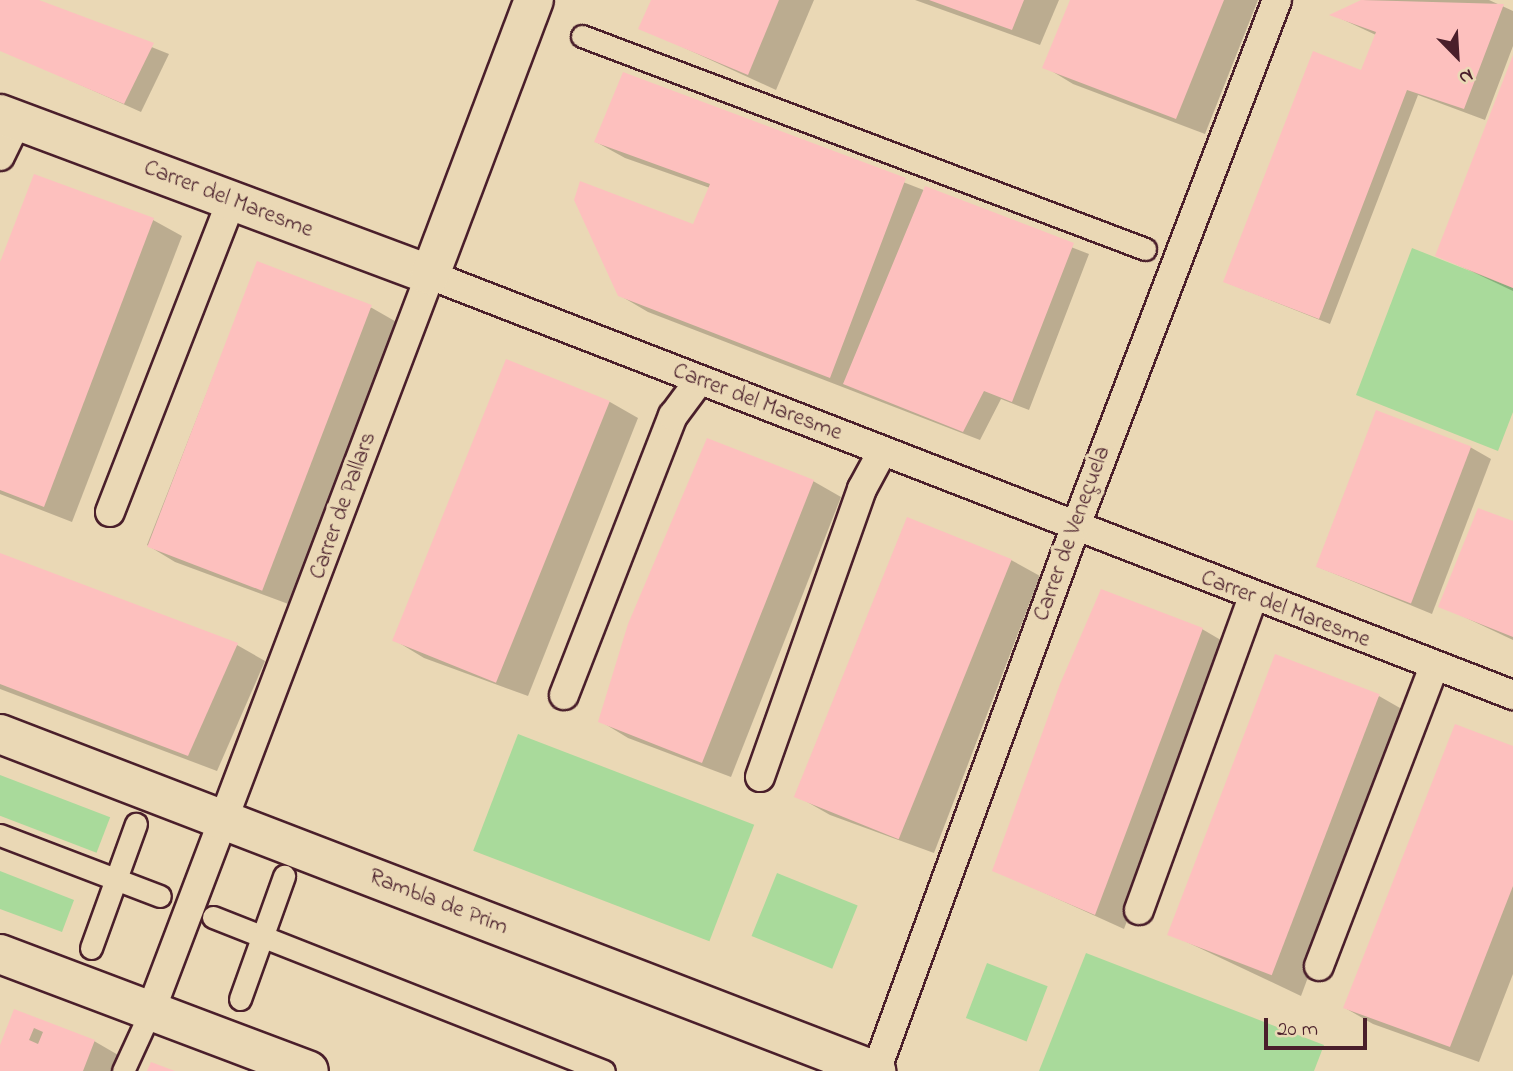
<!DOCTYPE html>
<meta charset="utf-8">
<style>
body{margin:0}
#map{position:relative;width:1513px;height:1071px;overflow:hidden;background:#ead8b5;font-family:"Indie Flower",sans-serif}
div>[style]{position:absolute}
.green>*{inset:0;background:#a9da9b;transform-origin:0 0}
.shadow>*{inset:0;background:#0003}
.building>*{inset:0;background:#fdc0be;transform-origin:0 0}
.roads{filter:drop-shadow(2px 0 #4a1f2b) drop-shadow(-2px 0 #4a1f2b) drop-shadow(0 2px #4a1f2b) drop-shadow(0 -2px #4a1f2b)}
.pedestrian>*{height:21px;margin:-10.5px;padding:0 10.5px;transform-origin:10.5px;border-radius:10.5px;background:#ead8b5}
.minor>*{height:28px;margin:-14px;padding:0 14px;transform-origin:14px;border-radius:14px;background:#ead8b5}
.secondary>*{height:38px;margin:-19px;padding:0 19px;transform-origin:19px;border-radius:19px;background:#ead8b5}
span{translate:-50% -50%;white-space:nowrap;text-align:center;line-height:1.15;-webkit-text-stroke:7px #ead8b5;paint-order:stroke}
.street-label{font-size:23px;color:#4a1f2b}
.north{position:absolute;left:1422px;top:21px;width:70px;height:70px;-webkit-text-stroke:5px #ead8b5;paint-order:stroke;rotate:156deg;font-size:19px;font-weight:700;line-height:28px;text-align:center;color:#4a1f2b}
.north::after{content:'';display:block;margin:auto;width:24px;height:32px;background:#4a1f2b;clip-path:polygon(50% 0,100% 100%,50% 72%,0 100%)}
.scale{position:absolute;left:1264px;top:1018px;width:103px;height:32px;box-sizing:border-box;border:4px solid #4a1f2b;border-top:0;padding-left:9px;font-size:21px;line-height:24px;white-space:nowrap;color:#4a1f2b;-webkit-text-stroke:5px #ead8b5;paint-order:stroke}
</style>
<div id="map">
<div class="green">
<i style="clip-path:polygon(1412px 248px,1513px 288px,1513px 412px,1498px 451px,1356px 395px)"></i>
<i style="left:518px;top:734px;width:253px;height:125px;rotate:21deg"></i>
<i style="left:0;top:775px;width:118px;height:38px;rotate:21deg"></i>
<i style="clip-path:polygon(0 871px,74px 900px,62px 932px,0 909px)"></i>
<i style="left:777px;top:873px;width:87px;height:68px;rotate:22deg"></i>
<i style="clip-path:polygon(1086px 953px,1324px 1045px,1314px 1071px,1039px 1071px)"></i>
<i style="left:987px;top:963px;width:65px;height:59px;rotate:21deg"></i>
</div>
<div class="shadow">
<i style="clip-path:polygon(0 0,34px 0,169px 54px,141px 112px,0 49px)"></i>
<i style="clip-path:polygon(652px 0,814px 0,776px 90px,641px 28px)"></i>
<i style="clip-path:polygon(915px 0,1059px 0,1040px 45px)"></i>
<i style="clip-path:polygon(1072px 0,1258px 0,1205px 134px,1073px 84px,1045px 67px)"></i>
<i style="clip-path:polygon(1365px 0,1489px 0,1513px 11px,1513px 46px,1485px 120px,1418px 95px,1330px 324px,1225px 282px,1362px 72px,1376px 35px,1333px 15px)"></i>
<i style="clip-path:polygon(1513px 59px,1513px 291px,1437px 255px)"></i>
<i style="clip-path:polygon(624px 74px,1089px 254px,1029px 410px,1001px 399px,980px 440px,648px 312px,619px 295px,694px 226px,710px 188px,625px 158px,596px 142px)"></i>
<i style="clip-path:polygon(35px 177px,153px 220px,182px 236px,72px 522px,0 494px,0 268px)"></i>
<i style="clip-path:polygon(258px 263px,372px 308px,400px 324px,291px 605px,175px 562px,147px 545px)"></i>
<i style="clip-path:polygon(507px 361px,610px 402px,638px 418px,528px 696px,424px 658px,396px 641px)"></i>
<i style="clip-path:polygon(1470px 447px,1491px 459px,1432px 614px,1318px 567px)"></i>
<i style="clip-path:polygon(813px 481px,841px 497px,731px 777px,628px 738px,600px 721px)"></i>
<i style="clip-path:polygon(1513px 523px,1513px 640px,1441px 606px)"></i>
<i style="clip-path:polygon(0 554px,237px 645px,265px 661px,217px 771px,0 689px)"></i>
<i style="clip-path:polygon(1011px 560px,1040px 576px,934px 853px,830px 815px,802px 799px)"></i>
<i style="clip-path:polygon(1202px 629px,1231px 646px,1124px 929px,994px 870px)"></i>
<i style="clip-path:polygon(1379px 696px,1407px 712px,1301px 996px,1174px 936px)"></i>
<i style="clip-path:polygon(1513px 748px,1513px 974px,1479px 1062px,1373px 1024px,1345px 1008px)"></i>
<i style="clip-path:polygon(15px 1011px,94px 1041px,132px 1063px,129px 1071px,0 1071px,0 1050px)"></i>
</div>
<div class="building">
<i style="clip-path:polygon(0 0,39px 0,154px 43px,124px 104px,0 51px)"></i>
<i style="clip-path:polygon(651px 0,779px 0,748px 75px,638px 29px)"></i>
<i style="clip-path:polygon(929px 0,1024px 0,1012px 30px)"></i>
<i style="clip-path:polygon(1070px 0,1224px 0,1176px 119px,1042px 68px)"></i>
<i style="clip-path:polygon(1361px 0,1504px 4px,1464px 109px,1407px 90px,1319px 319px,1223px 282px,1313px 51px,1361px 70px,1376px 32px,1329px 15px)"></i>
<i style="clip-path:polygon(1513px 55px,1513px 288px,1435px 256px)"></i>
<i style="clip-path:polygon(623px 72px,906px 178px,830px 378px,618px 296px,574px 200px,580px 181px,693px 224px,710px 184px,594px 142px)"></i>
<i style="clip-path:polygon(34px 174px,154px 218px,44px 507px,0 490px,0 262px)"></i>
<i style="clip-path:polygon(925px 186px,1074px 243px,1012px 402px,984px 391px,963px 432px,843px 384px)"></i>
<i style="left:257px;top:261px;width:123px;height:306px;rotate:21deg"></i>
<i style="left:506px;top:359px;width:112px;height:304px;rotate:22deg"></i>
<i style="left:1376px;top:410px;width:102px;height:168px;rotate:21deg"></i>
<i style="clip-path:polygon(707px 438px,814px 480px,702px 763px,598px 722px,628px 624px)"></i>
<i style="clip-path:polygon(1478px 508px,1513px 521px,1513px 637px,1438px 607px)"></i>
<i style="left:907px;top:517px;width:113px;height:302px;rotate:22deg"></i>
<i style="clip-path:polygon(0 553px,238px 643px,188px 756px,0 684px)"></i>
<i style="clip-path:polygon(1101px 589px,1203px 628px,1095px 915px,992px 871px,1060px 684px)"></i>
<i style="left:1275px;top:654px;width:112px;height:301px;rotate:21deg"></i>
<i style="clip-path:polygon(1455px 724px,1513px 746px,1513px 886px,1450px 1047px,1343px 1008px)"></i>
<i style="clip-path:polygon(evenodd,14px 1009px,95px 1040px,83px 1071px,0 1071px,0 1045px,14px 1009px,34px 1028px,43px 1032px,38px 1044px,29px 1040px,34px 1028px)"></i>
<i style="clip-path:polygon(151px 1062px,175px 1071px,147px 1071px)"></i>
</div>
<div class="roads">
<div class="pedestrian">
<i style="left:582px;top:36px;width:602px;rotate:20.72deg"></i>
<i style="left:0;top:835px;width:171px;rotate:20.9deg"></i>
<i style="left:213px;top:917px;width:420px;rotate:21.5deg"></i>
<i style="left:91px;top:948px;width:132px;rotate:-70.1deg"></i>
<i style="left:240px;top:999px;width:131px;rotate:-70.3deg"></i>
<i style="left:123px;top:1071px;width:67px;rotate:-65.3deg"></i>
</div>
<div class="minor">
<i style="left:0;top:156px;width:39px;rotate:-64deg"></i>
<i style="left:110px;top:512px;width:334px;rotate:-68.7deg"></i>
<i style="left:564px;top:695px;width:300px;rotate:-68.7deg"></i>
<i style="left:673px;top:416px;width:44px;rotate:-53.4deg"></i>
<i style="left:760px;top:777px;width:306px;rotate:-70.5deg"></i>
<i style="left:862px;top:489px;width:42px;rotate:-61.6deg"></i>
<i style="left:1139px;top:910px;width:333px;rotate:-70deg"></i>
<i style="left:1319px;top:966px;width:320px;rotate:-69deg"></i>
<i style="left:151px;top:1010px;width:786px;rotate:-69.21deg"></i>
<i style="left:430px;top:275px;width:1162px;rotate:21.2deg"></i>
<i style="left:876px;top:1071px;width:578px;rotate:-69.87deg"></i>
<i style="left:1075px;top:528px;width:565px;rotate:-69.06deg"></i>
</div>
<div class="secondary">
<i style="left:0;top:114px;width:459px;rotate:20.5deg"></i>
<i style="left:430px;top:275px;width:294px;rotate:-69.3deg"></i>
<i style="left:0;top:734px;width:939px;rotate:21.04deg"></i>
<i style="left:0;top:954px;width:330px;rotate:20.7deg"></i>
</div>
</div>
<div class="street-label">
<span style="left:228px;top:200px;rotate:21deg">Carrer del Maresme</span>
<span style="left:757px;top:403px;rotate:21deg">Carrer del Maresme</span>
<span style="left:344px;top:506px;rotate:-70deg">Carrer de Pallars</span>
<span style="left:1073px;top:534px;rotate:-70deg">Carrer de Veneçuela</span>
<span style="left:1285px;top:610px;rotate:21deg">Carrer del Maresme</span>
<span style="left:438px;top:903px;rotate:21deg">Rambla de Prim</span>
</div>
<div class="north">N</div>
<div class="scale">20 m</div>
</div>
